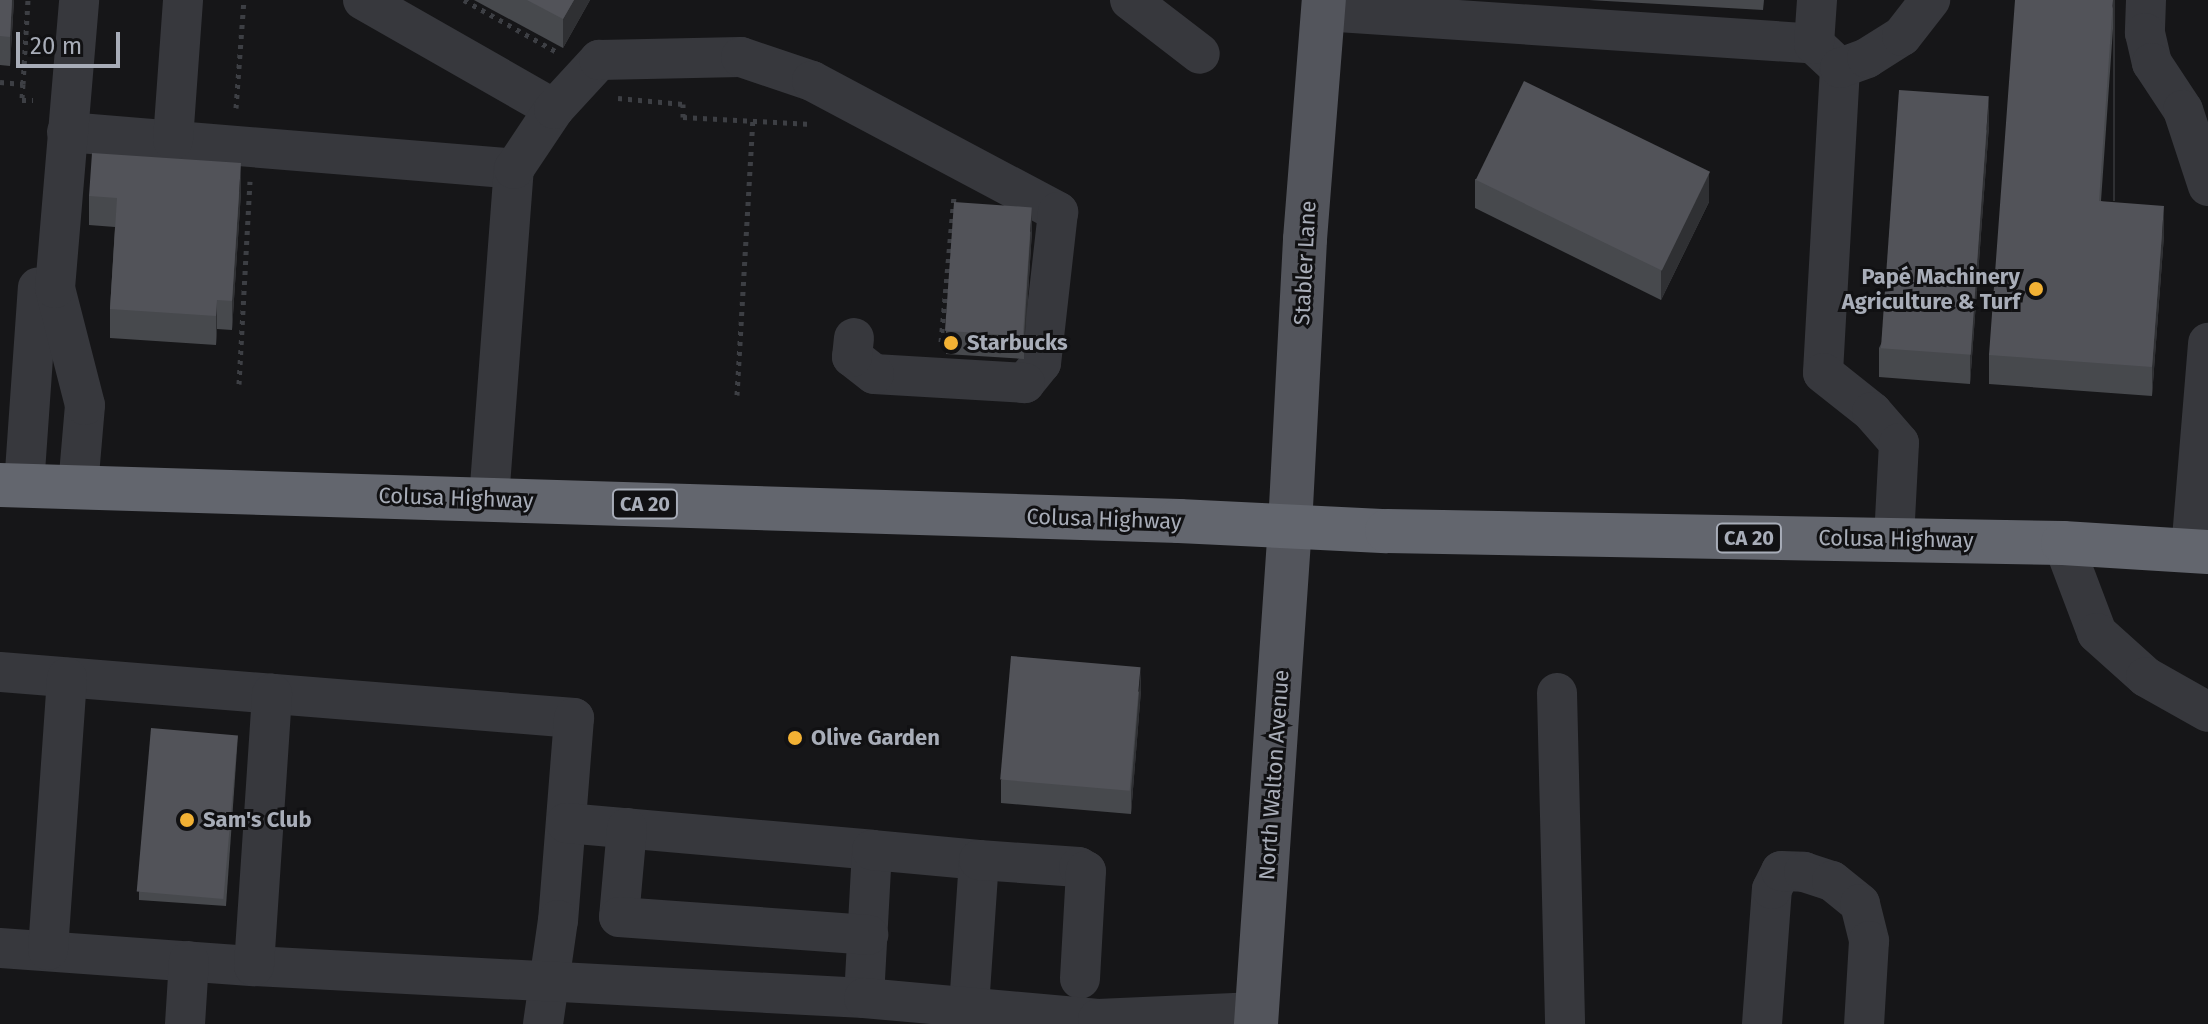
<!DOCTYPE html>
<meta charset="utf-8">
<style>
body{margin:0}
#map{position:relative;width:2208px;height:1024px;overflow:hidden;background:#161618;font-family:"Fira Sans",sans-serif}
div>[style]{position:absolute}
.path>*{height:5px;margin-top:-2.5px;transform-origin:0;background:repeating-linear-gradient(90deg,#3d3f44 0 4px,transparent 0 10px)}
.minor>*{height:40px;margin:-20px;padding:0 20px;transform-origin:20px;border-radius:20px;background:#37383d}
.major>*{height:44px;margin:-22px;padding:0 22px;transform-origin:22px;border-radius:22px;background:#53555c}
.highway>*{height:44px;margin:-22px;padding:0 22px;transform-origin:22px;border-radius:22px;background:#63666e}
.wall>*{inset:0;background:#47494d}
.shaded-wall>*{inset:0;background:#2f3033;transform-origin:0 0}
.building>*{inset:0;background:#525359;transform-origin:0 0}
.dots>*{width:22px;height:22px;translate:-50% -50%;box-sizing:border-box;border:4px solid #111113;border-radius:50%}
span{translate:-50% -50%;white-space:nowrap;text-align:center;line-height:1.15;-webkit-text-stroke:6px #111113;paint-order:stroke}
.shield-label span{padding:2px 6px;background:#111113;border:2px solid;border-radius:6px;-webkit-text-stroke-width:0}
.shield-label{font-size:20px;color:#a8adb8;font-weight:700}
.street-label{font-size:22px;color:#a8adb8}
.poi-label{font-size:22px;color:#a8adb8;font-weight:700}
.right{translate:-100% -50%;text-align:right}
.left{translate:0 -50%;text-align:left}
.scale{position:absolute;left:16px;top:32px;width:104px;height:36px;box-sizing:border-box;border:4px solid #a8adb8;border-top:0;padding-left:10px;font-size:24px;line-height:28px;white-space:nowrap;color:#a8adb8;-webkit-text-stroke:6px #111113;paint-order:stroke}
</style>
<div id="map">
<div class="path">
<i style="left:464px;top:0;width:107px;rotate:29.2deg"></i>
<i style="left:0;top:82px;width:23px;rotate:5deg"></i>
<i style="left:23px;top:84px;width:84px;rotate:-86.6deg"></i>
<i style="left:23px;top:84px;width:16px;rotate:94deg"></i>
<i style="left:22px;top:100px;width:11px"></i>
<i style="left:618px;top:98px;width:65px;rotate:5.3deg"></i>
<i style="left:683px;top:104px;width:13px;rotate:90deg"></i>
<i style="left:683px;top:117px;width:128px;rotate:3.1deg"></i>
<i style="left:236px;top:108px;width:108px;rotate:-85.8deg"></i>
<i style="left:941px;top:342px;width:147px;rotate:-84.9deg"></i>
<i style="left:239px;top:384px;width:203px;rotate:-86.9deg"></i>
<i style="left:737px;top:395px;width:275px;rotate:-86.7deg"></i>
</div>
<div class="minor">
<i style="left:363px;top:0;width:220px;rotate:29.7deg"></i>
<i style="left:1130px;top:0;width:88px;rotate:37.6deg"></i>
<i style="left:2146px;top:0;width:33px;rotate:92deg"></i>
<i style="left:2145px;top:33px;width:31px;rotate:77deg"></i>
<i style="left:2152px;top:63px;width:56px;rotate:56.6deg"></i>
<i style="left:2183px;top:110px;width:80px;rotate:71.8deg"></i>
<i style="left:1323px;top:11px;width:492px;rotate:3.8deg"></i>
<i style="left:1814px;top:44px;width:35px;rotate:43deg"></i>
<i style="left:1840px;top:68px;width:305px;rotate:93.2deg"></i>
<i style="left:1823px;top:373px;width:63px;rotate:38.5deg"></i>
<i style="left:1872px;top:412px;width:41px;rotate:48.9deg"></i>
<i style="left:1899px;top:443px;width:96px;rotate:93deg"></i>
<i style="left:1814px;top:44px;width:44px;rotate:-86.1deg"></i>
<i style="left:1840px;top:68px;width:29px;rotate:-20deg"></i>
<i style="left:1867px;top:58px;width:41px;rotate:-32.2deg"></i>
<i style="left:1902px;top:36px;width:46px;rotate:-52.1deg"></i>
<i style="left:67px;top:132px;width:449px;rotate:4.7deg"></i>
<i style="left:173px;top:140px;width:140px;rotate:-85.9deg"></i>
<i style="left:24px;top:486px;width:199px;rotate:-86deg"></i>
<i style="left:78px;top:487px;width:82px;rotate:-85.1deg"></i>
<i style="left:85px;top:405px;width:121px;rotate:-104.4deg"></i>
<i style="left:55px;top:288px;width:289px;rotate:-85.2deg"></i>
<i style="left:489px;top:499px;width:331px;rotate:-85.7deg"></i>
<i style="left:514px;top:169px;width:72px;rotate:-56.3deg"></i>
<i style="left:554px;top:109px;width:67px;rotate:-47.4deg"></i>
<i style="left:599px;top:60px;width:142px;rotate:-1.2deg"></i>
<i style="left:741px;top:57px;width:75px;rotate:18.7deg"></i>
<i style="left:812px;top:81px;width:279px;rotate:28deg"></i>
<i style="left:1058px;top:212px;width:152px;rotate:96.4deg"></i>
<i style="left:1041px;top:363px;width:26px;rotate:129deg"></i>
<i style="left:1025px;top:383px;width:151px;rotate:-176.6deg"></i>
<i style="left:874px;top:374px;width:28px;rotate:-142deg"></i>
<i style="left:852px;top:357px;width:19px;rotate:-84deg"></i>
<i style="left:2063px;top:543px;width:96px;rotate:69.3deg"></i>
<i style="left:2097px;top:633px;width:66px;rotate:41.9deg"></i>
<i style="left:2146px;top:677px;width:71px;rotate:29.4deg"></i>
<i style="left:2191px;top:551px;width:209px;rotate:-85.3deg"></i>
<i style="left:0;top:672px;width:576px;rotate:4.58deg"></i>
<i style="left:574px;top:718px;width:203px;rotate:94.5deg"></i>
<i style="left:558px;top:920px;width:105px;rotate:98.2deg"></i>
<i style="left:1557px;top:693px;width:331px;rotate:88.6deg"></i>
<i style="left:566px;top:823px;width:307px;rotate:5deg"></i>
<i style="left:872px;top:850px;width:148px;rotate:93.1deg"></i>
<i style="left:627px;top:828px;width:89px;rotate:95.1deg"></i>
<i style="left:619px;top:917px;width:250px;rotate:4.1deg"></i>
<i style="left:872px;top:850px;width:107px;rotate:5.3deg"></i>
<i style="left:979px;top:860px;width:147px;rotate:93.9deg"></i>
<i style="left:979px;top:860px;width:100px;rotate:4deg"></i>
<i style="left:1079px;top:867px;width:8px;rotate:30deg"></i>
<i style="left:1086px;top:871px;width:108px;rotate:93.2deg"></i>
<i style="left:0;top:948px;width:255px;rotate:4.1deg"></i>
<i style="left:254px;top:966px;width:611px;rotate:3deg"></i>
<i style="left:864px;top:998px;width:235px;rotate:5.1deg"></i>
<i style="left:1098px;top:1019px;width:159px;rotate:-2.5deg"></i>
<i style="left:48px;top:950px;width:273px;rotate:-86deg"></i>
<i style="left:254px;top:966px;width:273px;rotate:-86.2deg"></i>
<i style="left:185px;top:1024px;width:63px;rotate:-86.4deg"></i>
<i style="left:1762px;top:1024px;width:135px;rotate:-85.8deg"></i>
<i style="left:1772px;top:889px;width:20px;rotate:-63deg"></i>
<i style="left:1781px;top:871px;width:23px;rotate:2deg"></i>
<i style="left:1804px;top:872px;width:29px;rotate:18deg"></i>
<i style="left:1832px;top:881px;width:36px;rotate:39deg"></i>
<i style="left:1860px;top:904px;width:38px;rotate:76deg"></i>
<i style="left:1869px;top:941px;width:83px;rotate:93.4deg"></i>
</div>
<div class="major">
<i style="left:1256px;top:1024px;width:499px;rotate:-86.1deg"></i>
<i style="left:1290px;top:526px;width:287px;rotate:-87deg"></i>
<i style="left:1305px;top:239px;width:240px;rotate:-85.5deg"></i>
</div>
<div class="highway">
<i style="left:0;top:485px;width:1180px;rotate:1.75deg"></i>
<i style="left:1179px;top:521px;width:208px;rotate:2.8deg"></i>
<i style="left:1387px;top:531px;width:676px;rotate:1.02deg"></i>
<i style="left:2063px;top:543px;width:145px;rotate:3.6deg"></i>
</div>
<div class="wall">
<i style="clip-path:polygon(0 0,14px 0,10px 66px,0 65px)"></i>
<i style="clip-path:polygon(474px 0,590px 0,563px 48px)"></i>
<i style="clip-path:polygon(1589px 0,1764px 0,1763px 10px)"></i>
<i style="clip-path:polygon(2115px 0,2101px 201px,2164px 235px,2152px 396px,1989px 384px,1989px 355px)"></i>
<i style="clip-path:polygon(1989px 125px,1970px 384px,1879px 377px,1879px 348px)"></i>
<i style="clip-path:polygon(1475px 179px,1709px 202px,1661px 300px,1475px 208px)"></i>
<i style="clip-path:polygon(241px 192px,232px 330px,217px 329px,216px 345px,110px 338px,110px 309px,115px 227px,89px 225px,89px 196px)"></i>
<i style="clip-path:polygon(1032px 230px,1024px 359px,946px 354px,946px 331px)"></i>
<i style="clip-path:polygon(1141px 690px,1131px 814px,1001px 803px,1001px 780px)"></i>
<i style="clip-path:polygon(238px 735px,226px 906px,139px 900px,139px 892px)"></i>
</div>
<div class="shaded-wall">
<i style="clip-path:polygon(12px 0,14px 0,10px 66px,10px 37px)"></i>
<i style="clip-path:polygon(574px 0,590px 0,563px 48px,563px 19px)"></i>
<i style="left:2113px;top:0;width:2px;height:201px"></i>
<i style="clip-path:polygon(1989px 96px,1989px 125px,1970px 384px,1970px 355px)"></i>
<i style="clip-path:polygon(241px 163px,241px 192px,232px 330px,232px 301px)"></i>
<i style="clip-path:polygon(1709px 173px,1709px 202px,1661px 300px,1661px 271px)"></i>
<i style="clip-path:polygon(2164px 206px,2164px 235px,2152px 396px,2152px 367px)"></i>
<i style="clip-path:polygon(1032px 207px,1032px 230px,1024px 359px,1024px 336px)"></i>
<i style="clip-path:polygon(217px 300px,217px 329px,216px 345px,216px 316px)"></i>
<i style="clip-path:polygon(1141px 667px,1141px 690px,1131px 814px,1131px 791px)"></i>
</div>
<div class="building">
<i style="clip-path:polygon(0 0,12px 0,10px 37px,0 36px)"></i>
<i style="clip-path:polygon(527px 0,574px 0,563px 19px)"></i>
<i style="clip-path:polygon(2015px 0,2113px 0,2099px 201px,2164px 206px,2152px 367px,1989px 355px)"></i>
<i style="left:1524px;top:81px;width:207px;height:110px;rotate:26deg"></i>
<i style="left:1899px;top:90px;width:90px;height:259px;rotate:4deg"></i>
<i style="clip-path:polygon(92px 153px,241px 163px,232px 301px,217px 300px,216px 316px,110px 309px,117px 198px,89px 196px)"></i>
<i style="left:954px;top:202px;width:78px;height:129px;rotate:4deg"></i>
<i style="left:1011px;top:656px;width:130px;height:124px;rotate:5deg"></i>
<i style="left:151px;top:728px;width:87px;height:164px;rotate:5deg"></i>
</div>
<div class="dots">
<i style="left:2036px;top:289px;background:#f2b134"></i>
<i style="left:951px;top:343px;background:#f2b134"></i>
<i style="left:795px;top:738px;background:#f2b134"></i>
<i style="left:187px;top:820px;background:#f2b134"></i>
</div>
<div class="shield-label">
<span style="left:645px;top:504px">CA 20</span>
<span style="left:1749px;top:538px">CA 20</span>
</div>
<div class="street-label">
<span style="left:1305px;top:263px;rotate:-87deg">Stabler Lane</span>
<span style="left:456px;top:498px;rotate:2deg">Colusa Highway</span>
<span style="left:1104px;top:519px;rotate:2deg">Colusa Highway</span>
<span style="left:1896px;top:539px;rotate:1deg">Colusa Highway</span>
<span style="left:1274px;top:775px;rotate:-86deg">North Walton Avenue</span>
</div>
<div class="poi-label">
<span class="right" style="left:2020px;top:289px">Papé Machinery<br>Agriculture &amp; Turf</span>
<span class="left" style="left:967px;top:343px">Starbucks</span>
<span class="left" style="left:811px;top:738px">Olive Garden</span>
<span class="left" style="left:203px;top:820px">Sam's Club</span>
</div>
<div class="scale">20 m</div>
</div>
